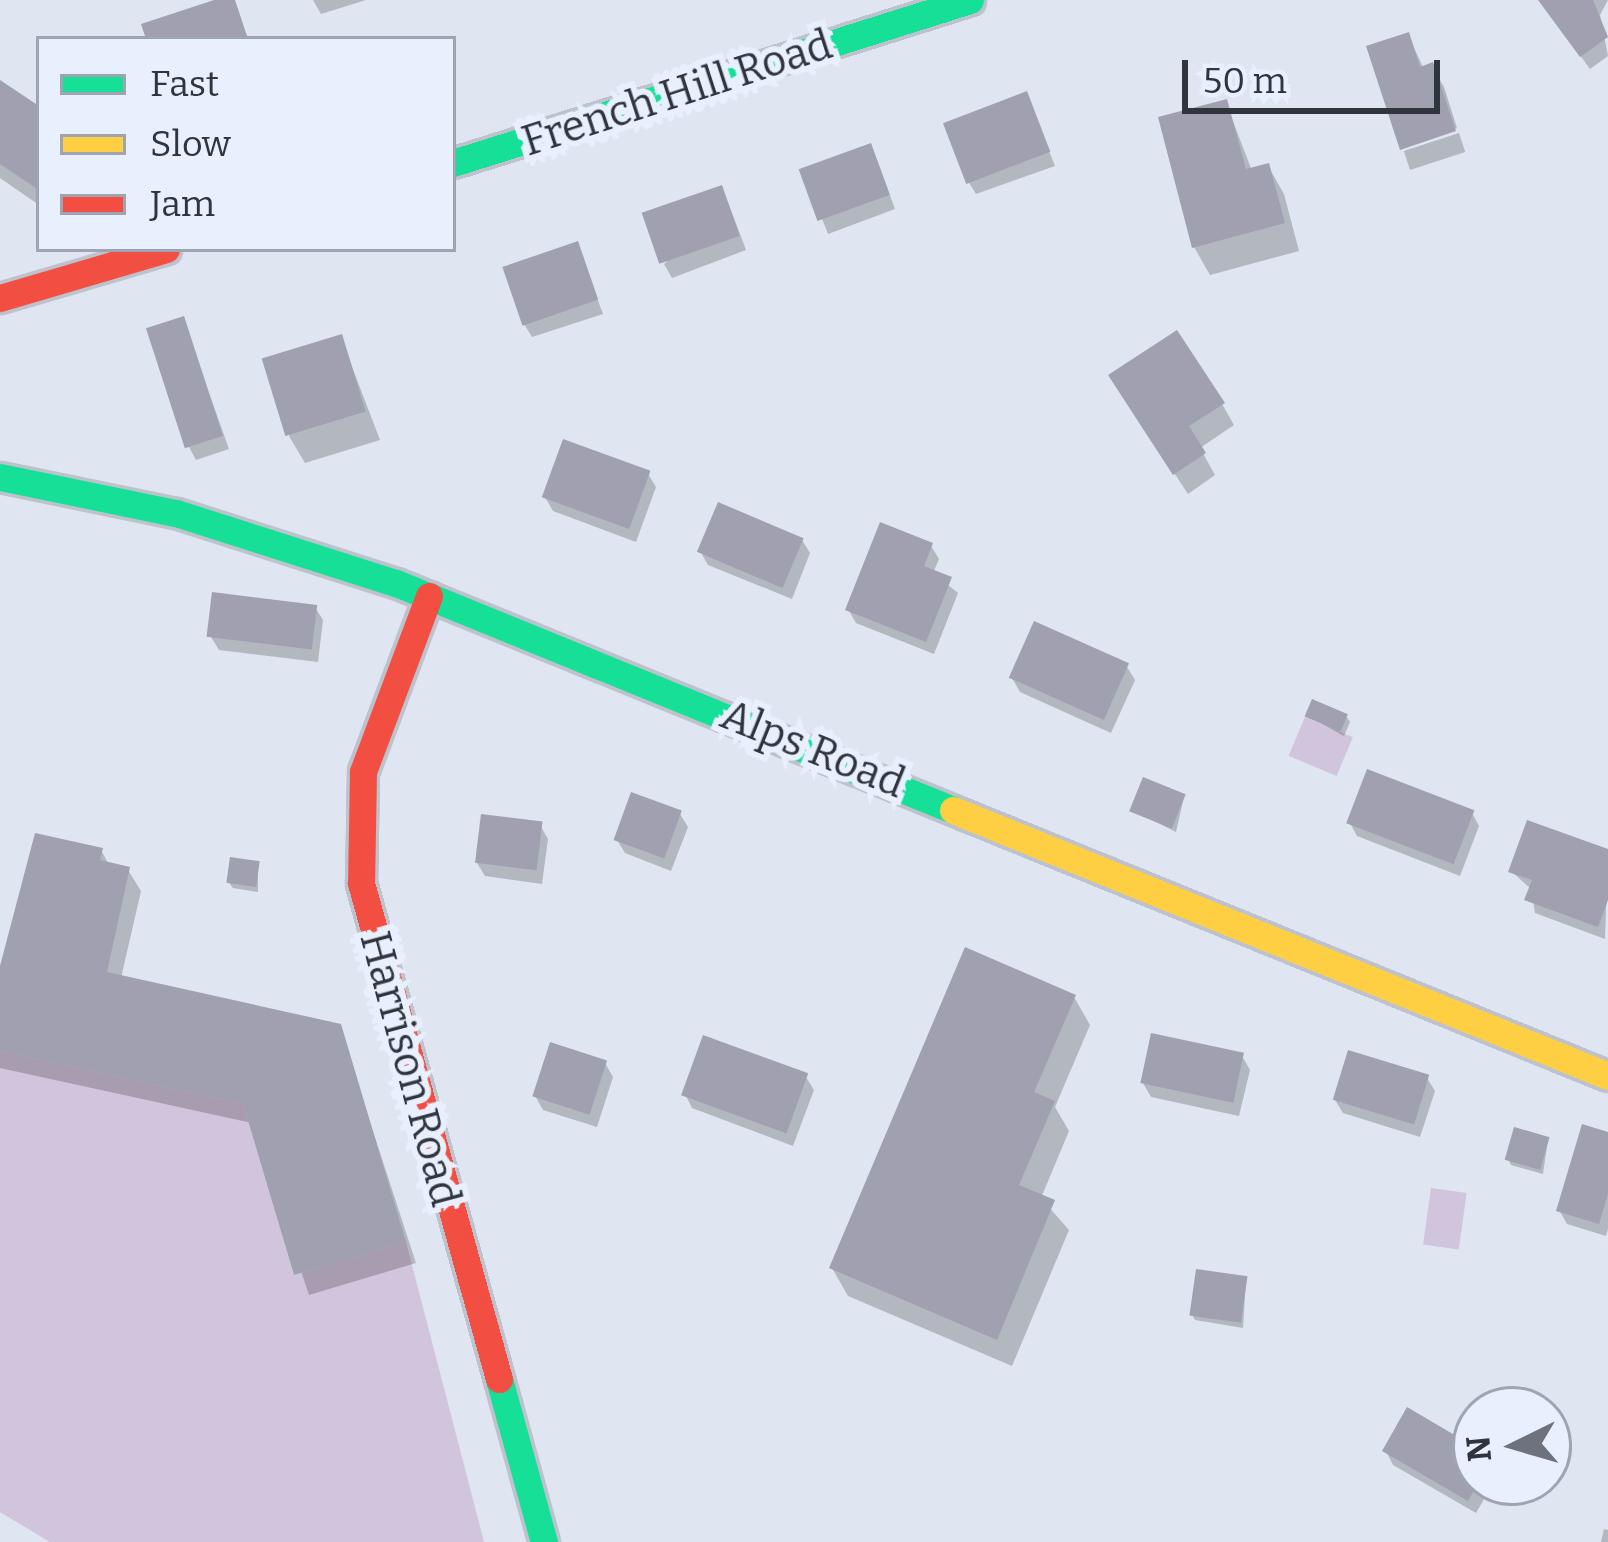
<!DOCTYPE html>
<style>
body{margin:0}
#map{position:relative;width:1608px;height:1542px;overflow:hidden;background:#dfe5f1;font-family:Bitter,serif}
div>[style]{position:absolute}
.green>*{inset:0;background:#d1c4dd;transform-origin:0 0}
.shadow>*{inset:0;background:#0003;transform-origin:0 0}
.building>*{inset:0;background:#a0a0b1;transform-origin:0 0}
.roads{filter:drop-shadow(3px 0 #bdc2cc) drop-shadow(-3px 0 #bdc2cc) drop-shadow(0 3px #bdc2cc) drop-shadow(0 -3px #bdc2cc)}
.fast>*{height:27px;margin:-13.5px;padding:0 13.5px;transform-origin:13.5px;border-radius:13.5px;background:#16e098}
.slow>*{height:27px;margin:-13.5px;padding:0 13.5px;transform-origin:13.5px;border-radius:13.5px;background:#ffcf43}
.jam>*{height:27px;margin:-13.5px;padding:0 13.5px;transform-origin:13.5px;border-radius:13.5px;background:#f24e42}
span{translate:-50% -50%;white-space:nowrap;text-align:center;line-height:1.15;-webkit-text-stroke:12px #e8effd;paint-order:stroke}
.street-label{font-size:42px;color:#2f343d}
.legend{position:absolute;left:36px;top:36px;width:420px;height:216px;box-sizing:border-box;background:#e8effd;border:3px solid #9ea4b0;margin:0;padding:15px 21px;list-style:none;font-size:36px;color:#2f343d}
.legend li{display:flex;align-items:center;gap:24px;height:60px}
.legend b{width:60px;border:3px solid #9ea4b0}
.north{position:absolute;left:1452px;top:1386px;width:120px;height:120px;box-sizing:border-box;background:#e8effd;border:3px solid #9ea4b0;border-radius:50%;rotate:265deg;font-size:33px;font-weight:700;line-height:48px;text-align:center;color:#2f343d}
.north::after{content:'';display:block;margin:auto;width:42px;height:54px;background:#6d727c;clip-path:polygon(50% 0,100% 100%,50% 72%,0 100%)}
.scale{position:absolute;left:1182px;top:60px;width:258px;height:54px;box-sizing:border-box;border:6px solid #2f343d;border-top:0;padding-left:15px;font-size:36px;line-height:42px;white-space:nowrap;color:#2f343d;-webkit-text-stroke:9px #e8effd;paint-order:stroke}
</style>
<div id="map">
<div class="green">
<i style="left:1305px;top:717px;width:52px;height:42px;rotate:23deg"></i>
<i style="clip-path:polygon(0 1051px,243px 1104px,294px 1275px,406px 1242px,484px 1542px,50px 1542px,0 1512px)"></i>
<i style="left:1431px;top:1188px;width:36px;height:57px;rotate:8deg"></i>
</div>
<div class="shadow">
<i style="clip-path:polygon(313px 0,366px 0,321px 14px)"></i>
<i style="clip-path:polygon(1540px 0,1608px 0,1600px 15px,1608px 56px,1590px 69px)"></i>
<i style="clip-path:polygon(1408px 35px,1424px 69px,1432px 66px,1444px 87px,1457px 128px,1402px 146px)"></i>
<i style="clip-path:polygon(0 83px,39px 110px,39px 205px,0 178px)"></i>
<i style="clip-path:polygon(1026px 95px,1055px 166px,976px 194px,968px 181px)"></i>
<i style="clip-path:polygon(1226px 103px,1252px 171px,1268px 166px,1284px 194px,1299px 251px,1210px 275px,1194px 247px)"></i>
<i style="left:1459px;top:133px;width:20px;height:58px;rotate:72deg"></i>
<i style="clip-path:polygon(877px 160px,895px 209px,828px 234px,803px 170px)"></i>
<i style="clip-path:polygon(728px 202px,746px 250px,672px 278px,664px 264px)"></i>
<i style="clip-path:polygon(577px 245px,603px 314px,532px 337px,524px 324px)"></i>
<i style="clip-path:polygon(183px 320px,229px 449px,196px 460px,189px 447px)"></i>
<i style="clip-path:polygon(341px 338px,380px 440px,305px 463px,289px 436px)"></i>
<i style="clip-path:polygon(1124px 397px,1222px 404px,1234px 425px,1200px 448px,1215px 475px,1188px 494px)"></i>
<i style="clip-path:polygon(648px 474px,656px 487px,636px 542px,553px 511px,545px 497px)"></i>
<i style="clip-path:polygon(802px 540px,810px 553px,792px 599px,708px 565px,700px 551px)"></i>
<i style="clip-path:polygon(931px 546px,939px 559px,933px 573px,958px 593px,934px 654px,856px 623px,848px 609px)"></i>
<i style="clip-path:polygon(315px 607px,323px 620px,318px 662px,219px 650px,211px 637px)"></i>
<i style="clip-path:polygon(1127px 667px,1135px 680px,1111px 733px,1020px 692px,1012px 678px)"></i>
<i style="clip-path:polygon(1308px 716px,1346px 716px,1350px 722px,1344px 736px)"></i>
<i style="clip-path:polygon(1184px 797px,1176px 832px,1134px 811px)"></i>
<i style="clip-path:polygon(1472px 813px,1479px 826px,1460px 876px,1357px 836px,1350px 823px)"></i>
<i style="clip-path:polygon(680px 814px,688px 827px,671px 871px,625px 853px,617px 840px)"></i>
<i style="clip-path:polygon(540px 825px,548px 839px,542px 884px,485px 876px,477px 863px)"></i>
<i style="clip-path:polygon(101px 850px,109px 865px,128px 870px,141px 891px,121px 978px,339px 1027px,416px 1263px,309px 1295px,252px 1123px,0 1068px,0 969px)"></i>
<i style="clip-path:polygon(1608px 853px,1605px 939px,1535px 913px,1531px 889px,1511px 871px)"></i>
<i style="clip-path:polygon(258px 864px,258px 892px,233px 888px,229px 883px)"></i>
<i style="clip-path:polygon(1074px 997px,1090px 1025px,1055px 1107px,1069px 1131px,1041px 1198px,1069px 1230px,1012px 1366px,848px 1296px,832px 1268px)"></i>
<i style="clip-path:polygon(1242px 1056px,1250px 1070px,1239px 1116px,1151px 1097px,1143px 1083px)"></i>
<i style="clip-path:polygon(605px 1063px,613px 1077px,597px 1127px,543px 1110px,535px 1096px)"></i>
<i style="clip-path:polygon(806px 1077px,814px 1090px,793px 1146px,692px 1108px,685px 1094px)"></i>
<i style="clip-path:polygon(1427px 1078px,1435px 1091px,1420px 1137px,1343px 1113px,1335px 1100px)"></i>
<i style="clip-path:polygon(1608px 1136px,1608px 1229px,1606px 1236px,1567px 1224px,1559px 1210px)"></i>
<i style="clip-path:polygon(1548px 1139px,1543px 1174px,1511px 1165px,1508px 1159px)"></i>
<i style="clip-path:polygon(1246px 1279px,1243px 1328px,1195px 1320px,1192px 1315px)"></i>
<i style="clip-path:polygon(1386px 1451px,1476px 1482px,1494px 1482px,1476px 1513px,1393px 1465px)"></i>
<i style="clip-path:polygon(1604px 1529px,1608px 1530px,1608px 1542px,1601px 1542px)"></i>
</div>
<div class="building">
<i style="clip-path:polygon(214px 0,235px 0,248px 39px,146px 39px,141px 24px)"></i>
<i style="clip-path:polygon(1538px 0,1593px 0,1608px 37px,1580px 57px)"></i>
<i style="clip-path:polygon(1409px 32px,1420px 67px,1433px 62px,1456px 131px,1400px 150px,1366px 46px)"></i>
<i style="clip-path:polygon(0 80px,39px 106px,39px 190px,0 164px)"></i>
<i style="left:1027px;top:91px;width:65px;height:90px;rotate:69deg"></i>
<i style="clip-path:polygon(1227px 99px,1246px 169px,1269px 163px,1285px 223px,1192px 248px,1158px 117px)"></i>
<i style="left:871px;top:143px;width:55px;height:77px;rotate:70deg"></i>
<i style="left:722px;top:185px;width:54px;height:85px;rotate:71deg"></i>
<i style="left:578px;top:241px;width:62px;height:80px;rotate:71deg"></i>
<i style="left:184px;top:316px;width:126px;height:40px;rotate:72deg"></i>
<i style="clip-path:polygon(1177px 330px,1225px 403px,1189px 426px,1206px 453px,1173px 475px,1108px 375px)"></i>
<i style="left:342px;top:334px;width:81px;height:84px;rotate:73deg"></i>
<i style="left:563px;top:439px;width:93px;height:62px;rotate:20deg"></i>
<i style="left:718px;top:502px;width:93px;height:54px;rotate:23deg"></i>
<i style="clip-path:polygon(880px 522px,933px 543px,924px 566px,952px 577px,926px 642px,845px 610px)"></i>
<i style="left:212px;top:592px;width:106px;height:45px;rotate:7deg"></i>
<i style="left:1034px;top:621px;width:104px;height:62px;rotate:24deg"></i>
<i style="left:1312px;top:699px;width:39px;height:19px;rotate:23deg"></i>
<i style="left:1367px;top:769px;width:115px;height:58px;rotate:21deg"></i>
<i style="left:1143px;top:777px;width:46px;height:37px;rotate:22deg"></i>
<i style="left:631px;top:792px;width:54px;height:51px;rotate:20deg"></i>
<i style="left:481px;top:814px;width:62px;height:49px;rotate:7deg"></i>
<i style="clip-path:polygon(1527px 820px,1608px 849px,1608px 900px,1598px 927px,1524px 900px,1532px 880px,1508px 872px)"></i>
<i style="clip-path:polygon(35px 833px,103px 848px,100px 860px,130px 867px,107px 972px,341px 1024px,406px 1242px,294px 1275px,243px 1104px,0 1051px,0 966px)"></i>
<i style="left:230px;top:857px;width:30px;height:26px;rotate:8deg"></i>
<i style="clip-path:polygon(965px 947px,1076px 995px,1034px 1092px,1055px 1101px,1019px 1185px,1055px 1200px,997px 1340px,829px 1268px)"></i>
<i style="left:1151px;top:1033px;width:95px;height:51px;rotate:12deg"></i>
<i style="left:703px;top:1035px;width:112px;height:64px;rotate:20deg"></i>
<i style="left:550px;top:1042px;width:60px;height:57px;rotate:18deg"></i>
<i style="left:1348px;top:1050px;width:85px;height:52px;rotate:17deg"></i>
<i style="clip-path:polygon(1582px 1124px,1608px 1132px,1608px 1194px,1599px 1224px,1556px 1211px)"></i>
<i style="left:1514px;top:1127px;width:37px;height:34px;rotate:16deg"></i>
<i style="left:1196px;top:1269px;width:52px;height:47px;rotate:8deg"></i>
<i style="clip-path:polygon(1407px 1407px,1463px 1440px,1476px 1417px,1479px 1482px,1468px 1501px,1382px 1451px)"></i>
</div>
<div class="roads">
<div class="fast">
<i style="left:453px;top:163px;width:542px;rotate:-17.5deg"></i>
<i style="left:0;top:477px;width:180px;rotate:11.6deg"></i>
<i style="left:176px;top:513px;width:231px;rotate:17.7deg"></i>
<i style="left:396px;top:583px;width:601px;rotate:22.17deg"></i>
<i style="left:499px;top:1379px;width:169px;rotate:74.6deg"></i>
</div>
<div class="slow">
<i style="left:953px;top:810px;width:707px;rotate:22.1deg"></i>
</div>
<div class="jam">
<i style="left:0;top:298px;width:173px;rotate:-16.4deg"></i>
<i style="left:429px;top:596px;width:188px;rotate:110.6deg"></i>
<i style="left:363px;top:772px;width:111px;rotate:91deg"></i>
<i style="left:361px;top:883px;width:515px;rotate:74.45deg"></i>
</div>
</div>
<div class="street-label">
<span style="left:677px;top:93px;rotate:-18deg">French Hill Road</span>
<span style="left:813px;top:749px;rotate:22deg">Alps Road</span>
<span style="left:410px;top:1069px;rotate:75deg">Harrison Road</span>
</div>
<ul class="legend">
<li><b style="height:15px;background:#16e098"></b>Fast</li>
<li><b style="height:15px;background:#ffcf43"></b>Slow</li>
<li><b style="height:15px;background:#f24e42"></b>Jam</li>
</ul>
<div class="north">N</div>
<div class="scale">50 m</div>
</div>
